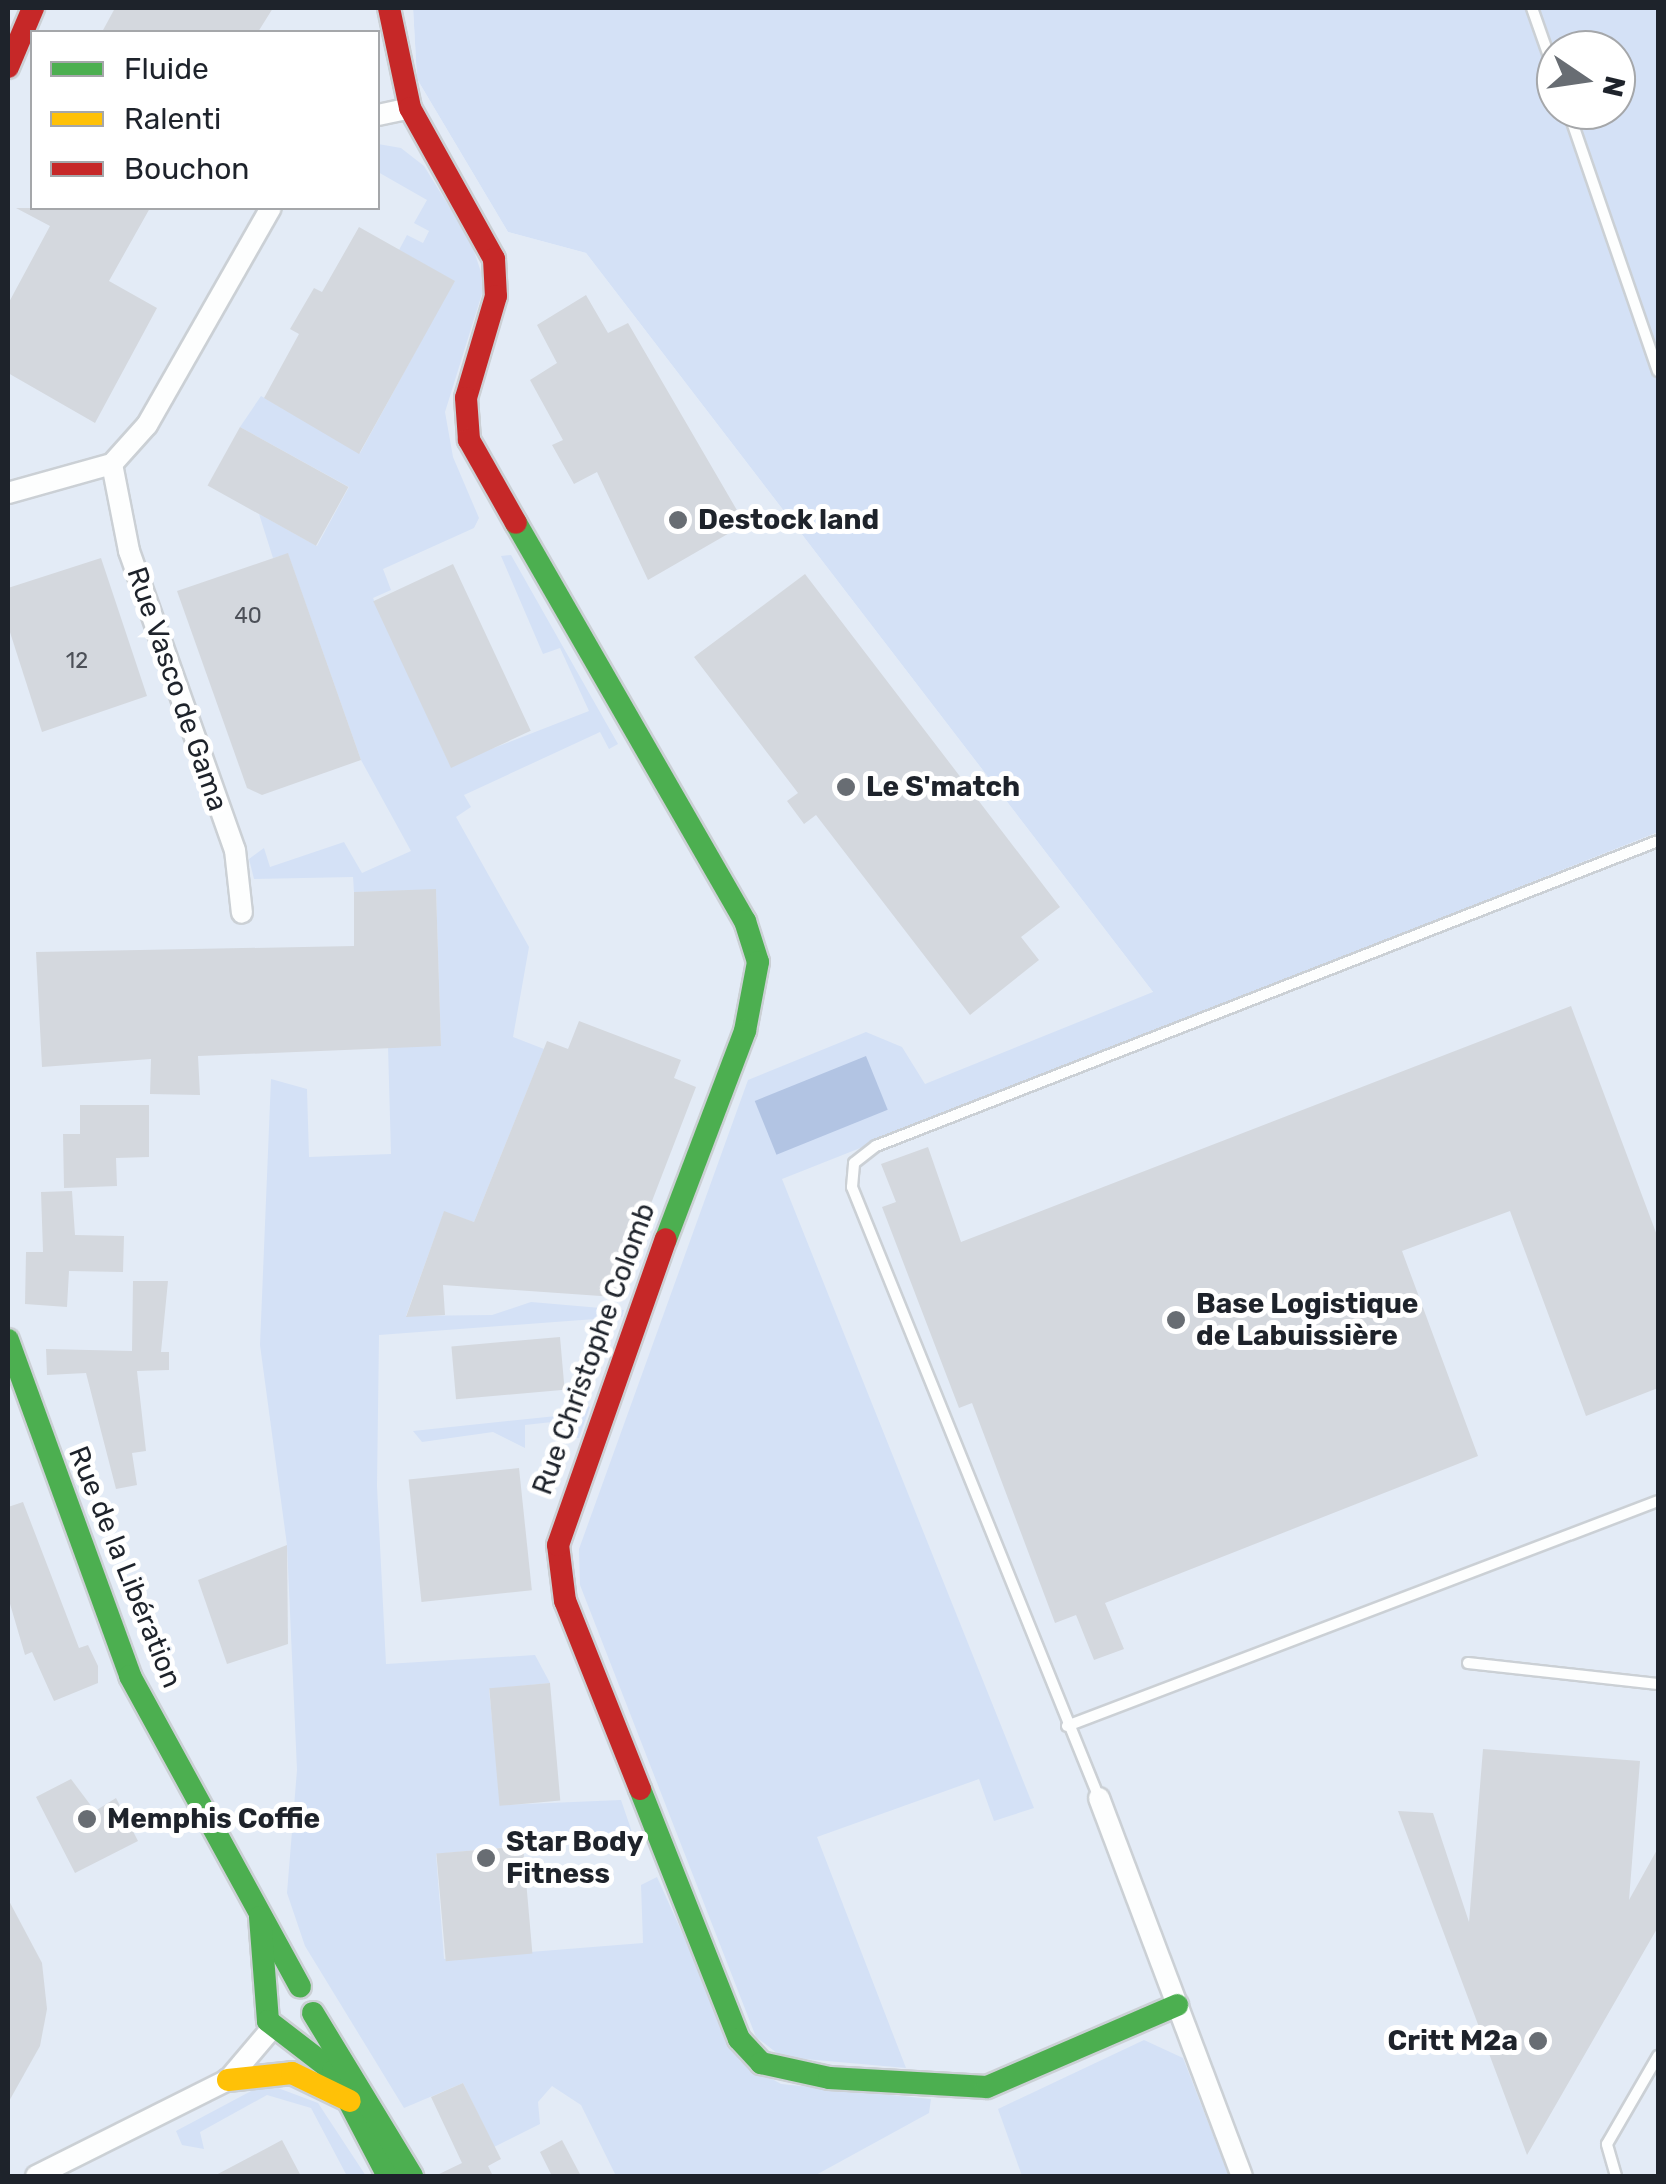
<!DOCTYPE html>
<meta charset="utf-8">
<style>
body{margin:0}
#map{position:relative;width:1666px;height:2184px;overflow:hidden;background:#f2f6fa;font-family:Rubik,sans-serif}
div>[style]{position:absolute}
.built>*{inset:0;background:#e3ebf6}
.green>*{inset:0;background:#d4e1f6}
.water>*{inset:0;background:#b2c4e3;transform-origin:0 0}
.building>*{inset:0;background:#d4d8de;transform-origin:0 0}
.roads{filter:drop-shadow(2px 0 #cbd0d5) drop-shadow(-2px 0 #cbd0d5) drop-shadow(0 2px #cbd0d5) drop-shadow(0 -2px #cbd0d5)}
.lane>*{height:10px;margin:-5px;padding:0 5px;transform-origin:5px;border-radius:5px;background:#fdfefe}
.street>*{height:20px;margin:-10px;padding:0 10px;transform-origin:10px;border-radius:10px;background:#fdfefe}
.fast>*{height:22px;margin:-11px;padding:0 11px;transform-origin:11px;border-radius:11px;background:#4caf50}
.slow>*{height:22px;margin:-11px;padding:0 11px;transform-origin:11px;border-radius:11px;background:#ffc107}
.jam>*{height:22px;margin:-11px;padding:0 11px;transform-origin:11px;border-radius:11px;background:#c62828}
.dots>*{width:28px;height:28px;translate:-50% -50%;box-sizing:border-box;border:5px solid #fff;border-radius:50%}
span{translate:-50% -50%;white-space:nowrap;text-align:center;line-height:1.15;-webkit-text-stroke:10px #fff;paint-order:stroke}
.number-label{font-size:22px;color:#4c5058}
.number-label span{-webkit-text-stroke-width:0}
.poi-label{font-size:28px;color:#1e232b;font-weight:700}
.left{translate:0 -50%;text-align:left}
.right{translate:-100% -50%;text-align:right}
.street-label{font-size:28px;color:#1e232b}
.frame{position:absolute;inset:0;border:10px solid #1e232b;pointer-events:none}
.legend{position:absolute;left:30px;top:30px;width:350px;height:180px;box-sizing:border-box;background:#fff;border:2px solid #a5a7aa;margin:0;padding:12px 18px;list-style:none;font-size:30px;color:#1e232b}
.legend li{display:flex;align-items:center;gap:20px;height:50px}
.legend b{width:50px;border:2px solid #a5a7aa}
.north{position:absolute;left:1536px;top:30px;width:100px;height:100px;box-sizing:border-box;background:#fff;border:2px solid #a5a7aa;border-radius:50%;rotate:103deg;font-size:28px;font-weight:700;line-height:40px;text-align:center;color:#1e232b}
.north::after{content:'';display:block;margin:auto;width:35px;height:45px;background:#686d73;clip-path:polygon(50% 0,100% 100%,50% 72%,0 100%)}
</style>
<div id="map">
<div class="built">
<i style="clip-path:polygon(evenodd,8px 8px,413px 8px,417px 79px,508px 232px,586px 253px,1153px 992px,1658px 825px,1658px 2176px,8px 2176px,8px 8px,32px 32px,378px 32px,378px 208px,32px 208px,32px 32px)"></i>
</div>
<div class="green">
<i style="clip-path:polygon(evenodd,413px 8px,1658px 8px,1658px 832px,782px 1179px,1034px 1808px,994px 1821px,979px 1779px,817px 1837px,906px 2068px,782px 2057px,756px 2037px,580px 1585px,579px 1549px,748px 1080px,866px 1032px,902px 1047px,925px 1084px,1153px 992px,586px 253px,508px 232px,417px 79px,413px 8px,1556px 50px,1616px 50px,1616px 110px,1556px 110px,1556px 50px)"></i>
<i style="clip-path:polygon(378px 144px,401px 148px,424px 166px,471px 242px,485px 284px,445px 412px,453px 457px,479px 518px,474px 528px,383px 569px,391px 590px,373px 598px,450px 765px,589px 711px,560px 648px,543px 654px,501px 556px,511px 555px,618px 744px,609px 749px,600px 732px,464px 795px,471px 807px,456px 817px,529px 947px,513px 1037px,544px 1049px,474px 1222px,444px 1212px,406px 1316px,492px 1315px,531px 1302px,624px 1310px,622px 1317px,379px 1335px,377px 1486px,386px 1664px,535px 1655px,550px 1683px,489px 1689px,501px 1805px,621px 1800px,633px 1835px,436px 1854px,444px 1959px,643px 1943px,641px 1885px,657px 1877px,740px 2061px,781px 2084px,931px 2099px,929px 2113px,814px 2176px,616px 2176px,581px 2105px,552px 2086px,538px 2102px,540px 2124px,494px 2147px,463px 2083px,404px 2108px,305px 1946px,287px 1893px,297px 1770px,287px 1545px,260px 1345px,271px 1079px,307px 1089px,309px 1157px,391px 1154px,388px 1046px,441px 1046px,436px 890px,354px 892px,353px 877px,254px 879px,249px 859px,264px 848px,270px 867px,344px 842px,362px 873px,411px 851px,361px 760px,288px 554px,273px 558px,259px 514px,317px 546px,349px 487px,240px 427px,261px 396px,360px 453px,454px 281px,399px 250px,407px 235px,423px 243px,429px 231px,414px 223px,427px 200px,378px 172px)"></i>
<i style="clip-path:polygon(580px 1404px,590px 1407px,579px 1438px,562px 1438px,561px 1421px,525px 1425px,525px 1448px,493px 1432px,422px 1442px,413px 1431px,566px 1415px)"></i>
<i style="clip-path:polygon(1144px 2040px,1183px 2058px,1229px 2176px,1022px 2176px,998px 2109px)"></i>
<i style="clip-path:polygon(253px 2090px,278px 2088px,318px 2103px,366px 2176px,347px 2176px,311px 2108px,267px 2095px,200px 2132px,204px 2149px,182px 2145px,176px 2131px)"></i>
</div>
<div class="water">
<i style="left:866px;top:1056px;width:58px;height:120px;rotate:68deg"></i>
</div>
<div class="building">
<i style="clip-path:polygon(115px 8px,273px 8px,258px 32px,102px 32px)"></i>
<i style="clip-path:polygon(16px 208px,150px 208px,109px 281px,157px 308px,95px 423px,8px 373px,8px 304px,50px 226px)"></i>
<i style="clip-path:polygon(359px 227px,455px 281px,359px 454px,264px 398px,299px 334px,290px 329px,314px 288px,322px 292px)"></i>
<i style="clip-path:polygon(586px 295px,608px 333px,628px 323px,745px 524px,648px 580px,597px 472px,574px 484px,552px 445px,563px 440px,530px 380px,557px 363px,537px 325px)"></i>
<i style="left:240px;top:427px;width:124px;height:67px;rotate:29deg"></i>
<i style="clip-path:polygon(288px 553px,361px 760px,262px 795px,247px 788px,177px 591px)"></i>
<i style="clip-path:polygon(101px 558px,147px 696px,42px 732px,8px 626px,8px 588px)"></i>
<i style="left:453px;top:564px;width:184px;height:88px;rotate:65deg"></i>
<i style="clip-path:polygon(805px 574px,1060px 907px,1021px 937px,1039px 960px,970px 1015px,816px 815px,804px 824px,787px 801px,798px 793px,694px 657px)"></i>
<i style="clip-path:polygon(436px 889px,441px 1046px,198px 1056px,200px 1095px,150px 1094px,151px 1059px,42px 1067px,36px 952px,354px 946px,354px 892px)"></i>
<i style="clip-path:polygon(1571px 1006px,1658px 1238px,1658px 1388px,1586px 1416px,1510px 1211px,1402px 1251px,1478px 1456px,1105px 1603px,1124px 1649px,1094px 1660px,1076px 1615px,1055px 1623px,972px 1403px,959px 1408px,882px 1207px,896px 1202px,881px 1164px,928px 1147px,961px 1242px)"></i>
<i style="clip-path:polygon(579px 1021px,681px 1060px,674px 1078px,696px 1087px,615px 1297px,443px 1285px,445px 1315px,406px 1317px,444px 1211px,474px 1222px,547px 1041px,568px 1049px)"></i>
<i style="clip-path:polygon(80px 1105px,149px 1105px,149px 1157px,116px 1158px,117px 1186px,64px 1188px,63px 1134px,80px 1134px)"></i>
<i style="clip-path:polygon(72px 1191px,75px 1235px,124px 1236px,123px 1272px,69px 1271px,67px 1307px,25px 1304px,26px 1252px,43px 1252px,41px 1192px)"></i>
<i style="clip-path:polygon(133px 1281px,168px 1281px,161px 1352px,169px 1352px,169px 1370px,137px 1371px,146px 1451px,132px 1453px,137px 1485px,116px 1489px,86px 1373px,47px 1375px,46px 1349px,132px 1351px)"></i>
<i style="left:560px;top:1337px;width:53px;height:109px;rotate:85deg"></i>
<i style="left:519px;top:1468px;width:123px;height:111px;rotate:84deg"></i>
<i style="clip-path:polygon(23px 1502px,79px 1648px,88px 1645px,98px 1666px,98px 1683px,54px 1701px,32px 1652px,25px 1655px,8px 1597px,8px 1507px)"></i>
<i style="clip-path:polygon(287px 1545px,288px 1644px,227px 1664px,198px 1580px)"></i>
<i style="left:550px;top:1683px;width:118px;height:61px;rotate:85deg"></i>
<i style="clip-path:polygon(1483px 1749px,1640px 1761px,1629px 1900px,1658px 1848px,1658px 1927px,1527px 2155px,1398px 1811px,1433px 1813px,1469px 1922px)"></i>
<i style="clip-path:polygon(71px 1779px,95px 1811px,116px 1798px,138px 1841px,75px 1873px,36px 1797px)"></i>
<i style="left:523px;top:1846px;width:108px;height:87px;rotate:85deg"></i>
<i style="clip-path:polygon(8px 1899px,42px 1963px,47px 2009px,40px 2046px,8px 2103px)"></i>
<i style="clip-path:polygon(463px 2083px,501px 2159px,488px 2166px,493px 2176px,435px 2176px,462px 2163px,431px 2097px)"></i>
<i style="clip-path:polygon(282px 2140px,301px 2176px,214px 2176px,250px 2157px)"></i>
<i style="clip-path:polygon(562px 2140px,581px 2176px,552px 2176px,540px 2152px)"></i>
</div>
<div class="roads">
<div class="lane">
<i style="left:1532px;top:8px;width:72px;rotate:70.6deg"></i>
<i style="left:1568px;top:110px;width:276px;rotate:71deg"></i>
<i style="left:1468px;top:1663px;width:191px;rotate:6.3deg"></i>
<i style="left:1067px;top:1726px;width:632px;rotate:-20.84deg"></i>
<i style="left:1099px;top:1798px;width:659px;rotate:-112.01deg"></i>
<i style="left:852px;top:1187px;width:24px;rotate:-85deg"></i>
<i style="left:854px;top:1163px;width:28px;rotate:-38deg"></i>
<i style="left:876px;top:1146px;width:839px;rotate:-21.31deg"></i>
<i style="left:1616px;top:2176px;width:33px;rotate:-106deg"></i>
<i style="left:1607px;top:2144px;width:102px;rotate:-59.9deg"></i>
</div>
<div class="street">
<i style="left:378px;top:115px;width:33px;rotate:-12deg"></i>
<i style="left:112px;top:464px;width:89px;rotate:78.9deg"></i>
<i style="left:129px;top:551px;width:317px;rotate:70.5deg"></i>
<i style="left:235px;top:850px;width:63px;rotate:83.7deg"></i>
<i style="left:8px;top:493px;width:108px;rotate:-15.6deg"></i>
<i style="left:112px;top:464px;width:52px;rotate:-48.1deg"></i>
<i style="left:147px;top:425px;width:250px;rotate:-60.3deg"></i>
<i style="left:1099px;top:1798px;width:404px;rotate:69.3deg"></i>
<i style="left:36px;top:2176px;width:215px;rotate:-26.6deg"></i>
<i style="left:228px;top:2080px;width:70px;rotate:-49.7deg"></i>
</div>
<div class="fast">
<i style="left:516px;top:523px;width:459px;rotate:60.1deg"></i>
<i style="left:745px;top:921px;width:43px;rotate:72.4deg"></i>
<i style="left:758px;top:962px;width:70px;rotate:100.7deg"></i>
<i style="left:745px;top:1031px;width:222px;rotate:110.8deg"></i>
<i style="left:8px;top:1340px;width:357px;rotate:70deg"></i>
<i style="left:130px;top:1676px;width:354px;rotate:61.3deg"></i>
<i style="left:640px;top:1789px;width:269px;rotate:68.4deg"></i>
<i style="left:739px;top:2039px;width:33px;rotate:47deg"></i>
<i style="left:761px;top:2063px;width:70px;rotate:12.4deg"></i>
<i style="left:829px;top:2078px;width:158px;rotate:3.3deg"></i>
<i style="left:987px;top:2087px;width:207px;rotate:-23.3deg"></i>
<i style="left:260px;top:1917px;width:104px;rotate:85.6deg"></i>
<i style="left:268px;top:2021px;width:82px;rotate:37.6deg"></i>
<i style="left:333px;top:2071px;width:119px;rotate:62.4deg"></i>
<i style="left:313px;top:2013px;width:191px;rotate:58.7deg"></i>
</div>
<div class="slow">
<i style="left:228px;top:2080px;width:64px;rotate:-6.2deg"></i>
<i style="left:292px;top:2073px;width:64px;rotate:25.8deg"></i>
</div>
<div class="jam">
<i style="left:389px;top:8px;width:102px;rotate:78.1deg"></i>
<i style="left:410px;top:108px;width:173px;rotate:60.9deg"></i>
<i style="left:494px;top:259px;width:37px;rotate:87deg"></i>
<i style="left:496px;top:296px;width:106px;rotate:106.4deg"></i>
<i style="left:466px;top:398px;width:42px;rotate:85.9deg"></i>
<i style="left:469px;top:440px;width:95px;rotate:60.5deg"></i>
<i style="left:8px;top:67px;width:64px;rotate:-67deg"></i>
<i style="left:640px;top:1789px;width:202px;rotate:-111.7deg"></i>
<i style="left:565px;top:1601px;width:56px;rotate:-97.1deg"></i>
<i style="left:558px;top:1545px;width:324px;rotate:-70.6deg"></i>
</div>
</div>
<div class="dots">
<i style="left:678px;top:520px;background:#686d73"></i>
<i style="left:846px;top:787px;background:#686d73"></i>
<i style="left:1176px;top:1320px;background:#686d73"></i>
<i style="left:87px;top:1819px;background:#686d73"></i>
<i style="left:486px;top:1858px;background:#686d73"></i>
<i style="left:1538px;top:2041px;background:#686d73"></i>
</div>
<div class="number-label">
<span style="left:248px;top:616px">40</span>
<span style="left:77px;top:661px">12</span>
</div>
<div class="poi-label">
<span class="left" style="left:698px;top:520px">Destock land</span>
<span class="left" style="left:866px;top:787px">Le S'match</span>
<span class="left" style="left:1196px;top:1320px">Base Logistique<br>de Labuissière</span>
<span class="left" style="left:107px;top:1819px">Memphis Coffie</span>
<span class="left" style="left:506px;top:1858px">Star Body<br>Fitness</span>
<span class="right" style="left:1518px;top:2041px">Critt M2a</span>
</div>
<div class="street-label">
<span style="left:177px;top:689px;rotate:71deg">Rue Vasco de Gama</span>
<span style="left:594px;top:1349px;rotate:-70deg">Rue Christophe Colomb</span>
<span style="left:125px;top:1567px;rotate:68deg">Rue de la Libération</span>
</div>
<div class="frame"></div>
<ul class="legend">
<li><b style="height:12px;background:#4caf50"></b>Fluide</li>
<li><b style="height:12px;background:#ffc107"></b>Ralenti</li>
<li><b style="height:12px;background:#c62828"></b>Bouchon</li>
</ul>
<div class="north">N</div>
</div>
